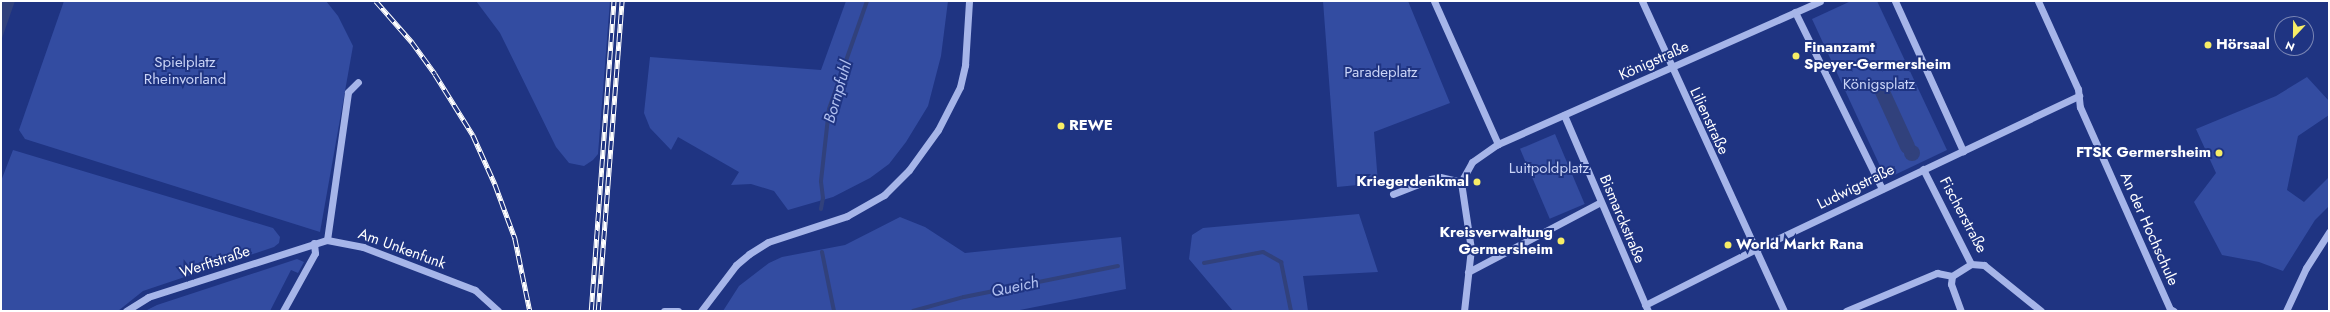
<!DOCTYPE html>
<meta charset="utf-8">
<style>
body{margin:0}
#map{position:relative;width:2330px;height:312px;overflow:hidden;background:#1f3482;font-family:Jost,sans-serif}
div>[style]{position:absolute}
.green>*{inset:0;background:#334ca1;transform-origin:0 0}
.water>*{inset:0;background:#31417c}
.round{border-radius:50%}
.stream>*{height:4px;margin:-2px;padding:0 2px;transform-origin:2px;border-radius:2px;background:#31417c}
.canal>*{height:15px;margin:-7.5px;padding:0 7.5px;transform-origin:7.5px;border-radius:7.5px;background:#31417c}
.minor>*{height:7px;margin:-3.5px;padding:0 3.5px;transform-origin:3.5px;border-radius:3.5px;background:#a6b5e9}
.rail>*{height:4.5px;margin-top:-2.25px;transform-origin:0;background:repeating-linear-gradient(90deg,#1f3482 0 9px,#fff 0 18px);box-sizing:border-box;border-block:1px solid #fff}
.dots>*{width:11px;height:11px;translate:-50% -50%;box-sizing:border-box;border:2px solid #1f3482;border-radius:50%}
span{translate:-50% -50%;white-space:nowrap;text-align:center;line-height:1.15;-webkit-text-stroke:4px #1f3482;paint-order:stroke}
.poi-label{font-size:15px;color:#fff;font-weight:700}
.left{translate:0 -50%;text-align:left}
.right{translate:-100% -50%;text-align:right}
.street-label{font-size:15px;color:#fff}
.park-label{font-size:15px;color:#cad4f7}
.water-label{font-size:16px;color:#b1c0f0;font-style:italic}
.frame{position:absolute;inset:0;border:2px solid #fff;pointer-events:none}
.north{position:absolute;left:2274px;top:16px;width:40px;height:40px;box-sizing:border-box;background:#1f3482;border:1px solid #7985b4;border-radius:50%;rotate:202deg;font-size:11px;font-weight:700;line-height:16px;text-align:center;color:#fff}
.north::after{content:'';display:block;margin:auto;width:14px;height:18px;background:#f7ed66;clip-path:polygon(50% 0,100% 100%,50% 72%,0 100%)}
</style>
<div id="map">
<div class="green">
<i style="clip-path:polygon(64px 1px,326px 1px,338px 16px,353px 46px,320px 232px,25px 139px,19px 130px)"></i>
<i style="clip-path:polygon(476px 1px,610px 1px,598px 154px,593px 160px,584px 166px,569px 163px,556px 147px,500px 33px)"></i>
<i style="clip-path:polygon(846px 1px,948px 1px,941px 56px,928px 106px,906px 142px,889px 164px,870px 178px,833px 197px,788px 210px,774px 191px,751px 184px,731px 185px,739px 172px,678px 137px,671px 150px,650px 128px,644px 113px,650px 57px,821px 70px)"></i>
<i style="clip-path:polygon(1323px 1px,1408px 1px,1450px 103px,1374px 132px,1378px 183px,1337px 187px)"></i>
<i style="clip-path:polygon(1851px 1px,1877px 1px,1947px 150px,1886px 179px,1812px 19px)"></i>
<i style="clip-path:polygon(2307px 77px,2329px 101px,2329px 115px,2298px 136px,2287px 190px,2304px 202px,2329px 177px,2329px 206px,2315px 220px,2283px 271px,2259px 262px,2222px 255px,2194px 202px,2216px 173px,2196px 129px,2276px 96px)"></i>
<i style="left:1555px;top:134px;width:76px;height:38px;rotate:67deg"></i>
<i style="clip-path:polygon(13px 150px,273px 228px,280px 237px,279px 243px,274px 247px,143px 291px,118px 311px,1px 311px,1px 181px)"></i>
<i style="clip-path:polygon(1359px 214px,1378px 272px,1303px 276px,1308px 311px,1233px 311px,1189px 259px,1192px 235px,1203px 228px)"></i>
<i style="clip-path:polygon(900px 217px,925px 227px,965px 253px,1121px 237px,1126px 289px,1015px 311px,723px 311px,739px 286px,769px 263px,782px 257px,845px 245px)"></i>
<i style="clip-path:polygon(297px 259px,304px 262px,298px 273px,291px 270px,270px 311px,145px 311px,157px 305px)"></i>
</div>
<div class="water">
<i style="clip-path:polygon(1px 1px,15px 1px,1px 41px)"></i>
<i class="round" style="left:1904px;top:145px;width:16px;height:16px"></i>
</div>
<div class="stream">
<i style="left:821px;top:209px;width:11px;rotate:-80deg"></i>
<i style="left:823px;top:198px;width:17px;rotate:-97deg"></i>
<i style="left:821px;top:181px;width:72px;rotate:-83.7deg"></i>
<i style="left:829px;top:109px;width:114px;rotate:-70.6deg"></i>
<i style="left:822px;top:252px;width:60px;rotate:78.5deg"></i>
<i style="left:1204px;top:263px;width:60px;rotate:-10.6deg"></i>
<i style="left:1263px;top:252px;width:21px;rotate:29deg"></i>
<i style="left:1281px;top:262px;width:50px;rotate:78.5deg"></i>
<i style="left:913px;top:311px;width:53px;rotate:-15.4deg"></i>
<i style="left:964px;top:297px;width:157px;rotate:-11.4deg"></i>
</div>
<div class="canal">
<i style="left:1880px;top:87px;width:65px;rotate:65.4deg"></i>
</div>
<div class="minor">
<i style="left:1434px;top:1px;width:157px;rotate:65.9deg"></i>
<i style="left:1642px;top:1px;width:341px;rotate:65.4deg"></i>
<i style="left:1895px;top:1px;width:165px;rotate:65.6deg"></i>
<i style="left:2038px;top:1px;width:97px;rotate:65.6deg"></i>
<i style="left:2078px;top:89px;width:18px;rotate:84deg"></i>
<i style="left:2080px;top:107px;width:221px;rotate:66deg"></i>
<i style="left:2170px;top:309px;width:4px;rotate:27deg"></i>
<i style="left:1795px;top:12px;width:197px;rotate:63.8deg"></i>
<i style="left:1564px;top:115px;width:213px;rotate:66.8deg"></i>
<i style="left:1923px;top:169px;width:106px;rotate:63.2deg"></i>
<i style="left:1393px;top:194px;width:41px;rotate:-21.5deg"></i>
<i style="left:1431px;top:179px;width:9px;rotate:-13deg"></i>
<i style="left:1440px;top:177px;width:22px;rotate:13deg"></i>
<i style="left:327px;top:240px;width:149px;rotate:-81.9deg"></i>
<i style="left:348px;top:92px;width:14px;rotate:-45deg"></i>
<i style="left:1468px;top:272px;width:148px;rotate:-27.8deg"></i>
<i style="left:1952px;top:276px;width:22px;rotate:-32deg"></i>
<i style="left:1971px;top:264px;width:13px;rotate:4deg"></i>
<i style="left:1984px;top:265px;width:73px;rotate:38.9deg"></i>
<i style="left:1952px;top:276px;width:8px;rotate:97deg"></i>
<i style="left:1951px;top:284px;width:29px;rotate:70deg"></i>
<i style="left:1645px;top:305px;width:122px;rotate:-26.8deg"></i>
<i style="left:1754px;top:250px;width:360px;rotate:-25.4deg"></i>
<i style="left:126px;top:311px;width:26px;rotate:-32deg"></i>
<i style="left:148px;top:297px;width:188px;rotate:-17.7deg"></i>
<i style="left:327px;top:240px;width:37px;rotate:11deg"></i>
<i style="left:363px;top:247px;width:120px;rotate:21deg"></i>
<i style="left:475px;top:290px;width:31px;rotate:42deg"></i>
<i style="left:283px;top:311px;width:66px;rotate:-61.1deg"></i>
<i style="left:315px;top:253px;width:10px;rotate:-96deg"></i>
<i style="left:664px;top:311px;width:14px"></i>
<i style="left:701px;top:311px;width:58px;rotate:-52.7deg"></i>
<i style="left:736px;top:265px;width:17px;rotate:-40deg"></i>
<i style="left:749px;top:254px;width:22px;rotate:-32deg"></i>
<i style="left:768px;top:242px;width:83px;rotate:-18.2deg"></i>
<i style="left:847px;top:216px;width:43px;rotate:-29.6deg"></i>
<i style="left:884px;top:195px;width:35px;rotate:-45deg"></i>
<i style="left:909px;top:170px;width:49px;rotate:-54.1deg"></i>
<i style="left:938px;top:130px;width:48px;rotate:-62.9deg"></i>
<i style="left:960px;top:87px;width:23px;rotate:-77deg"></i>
<i style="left:965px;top:65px;width:64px;rotate:-86.4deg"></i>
<i style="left:1464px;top:311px;width:62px;rotate:-83.6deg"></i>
<i style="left:1471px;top:249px;width:68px;rotate:-98.5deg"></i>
<i style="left:1461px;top:182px;width:23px;rotate:-61deg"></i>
<i style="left:1472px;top:162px;width:32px;rotate:-35deg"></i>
<i style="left:1498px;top:144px;width:352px;rotate:-23.9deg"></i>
<i style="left:1846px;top:311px;width:99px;rotate:-22.7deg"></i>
<i style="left:1937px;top:273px;width:15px;rotate:11deg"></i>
<i style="left:2286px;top:311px;width:47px;rotate:-65.1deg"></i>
<i style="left:2306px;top:268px;width:43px;rotate:-57.4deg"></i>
</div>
<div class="rail">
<i style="left:376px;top:1px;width:55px;rotate:48.7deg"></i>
<i style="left:412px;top:42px;width:39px;rotate:54deg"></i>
<i style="left:435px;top:74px;width:72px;rotate:58.1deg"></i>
<i style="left:473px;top:135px;width:54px;rotate:65.8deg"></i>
<i style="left:495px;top:184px;width:58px;rotate:69.7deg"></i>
<i style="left:515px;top:238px;width:75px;rotate:78.4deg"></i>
<i style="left:591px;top:311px;width:311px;rotate:-85.8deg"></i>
<i style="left:598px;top:311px;width:311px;rotate:-85.6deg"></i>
</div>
<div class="dots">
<i style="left:2208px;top:45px;background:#f7ed66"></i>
<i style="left:1796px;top:56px;background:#f7ed66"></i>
<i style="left:1061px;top:126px;background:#f7ed66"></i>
<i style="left:2219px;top:153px;background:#f7ed66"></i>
<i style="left:1477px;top:182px;background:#f7ed66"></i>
<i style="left:1561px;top:241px;background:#f7ed66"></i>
<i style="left:1728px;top:245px;background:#f7ed66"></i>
</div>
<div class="poi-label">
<span class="left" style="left:2216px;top:45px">Hörsaal</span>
<span class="left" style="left:1804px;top:56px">Finanzamt<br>Speyer-Germersheim</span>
<span class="left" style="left:1069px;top:126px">REWE</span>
<span class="right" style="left:2211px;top:153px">FTSK Germersheim</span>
<span class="right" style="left:1469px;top:182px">Kriegerdenkmal</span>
<span class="right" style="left:1553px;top:241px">Kreisverwaltung<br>Germersheim</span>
<span class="left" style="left:1736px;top:245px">World Markt Rana</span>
</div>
<div class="street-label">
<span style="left:1654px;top:61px;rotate:-24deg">Königstraße</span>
<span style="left:1709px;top:121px;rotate:65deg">Lilienstraße</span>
<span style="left:1856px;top:187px;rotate:-26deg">Ludwigstraße</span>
<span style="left:1963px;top:215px;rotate:62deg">Fischerstraße</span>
<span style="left:1622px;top:219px;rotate:67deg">Bismarckstraße</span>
<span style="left:2149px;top:229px;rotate:66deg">An der Hochschule</span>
<span style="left:402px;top:249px;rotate:20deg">Am Unkenfunk</span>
<span style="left:215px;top:262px;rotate:-18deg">Werftstraße</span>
</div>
<div class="park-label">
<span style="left:185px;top:71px">Spielplatz<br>Rheinvorland</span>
<span style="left:1381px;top:73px">Paradeplatz</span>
<span style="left:1879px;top:85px">Königsplatz</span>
<span style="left:1549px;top:169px">Luitpoldplatz</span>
</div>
<div class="water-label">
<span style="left:838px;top:92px;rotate:-74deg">Bornpfuhl</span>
<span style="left:1015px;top:287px;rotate:-12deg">Queich</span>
</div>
<div class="frame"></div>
<div class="north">N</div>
</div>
